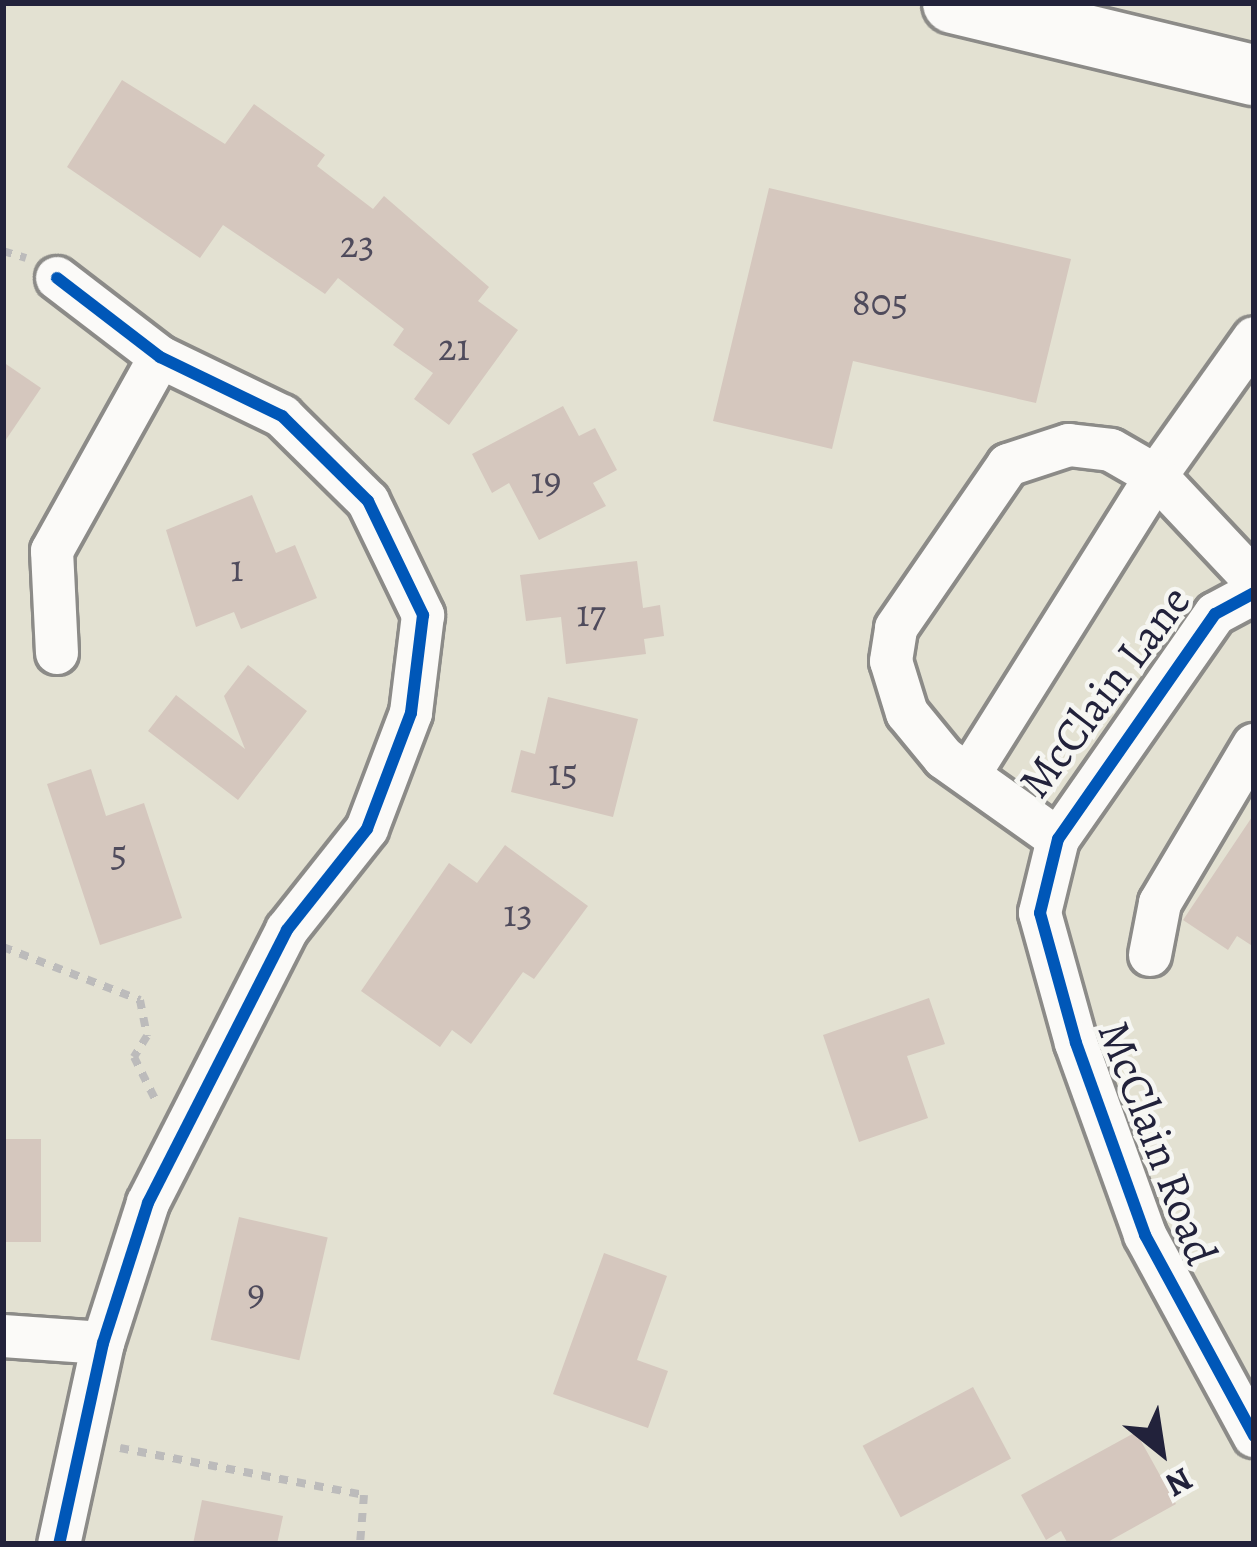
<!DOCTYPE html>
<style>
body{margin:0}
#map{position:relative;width:1257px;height:1547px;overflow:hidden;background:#e3e1d2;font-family:Alegreya,serif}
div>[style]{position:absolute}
.building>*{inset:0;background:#d5c7be;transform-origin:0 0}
.path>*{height:8px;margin-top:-4px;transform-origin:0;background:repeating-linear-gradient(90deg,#bcbbbb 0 9px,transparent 0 18px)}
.roads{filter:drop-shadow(3px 0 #8c8b88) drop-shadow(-3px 0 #8c8b88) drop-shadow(0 3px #8c8b88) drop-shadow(0 -3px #8c8b88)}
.minor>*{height:42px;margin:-21px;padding:0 21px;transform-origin:21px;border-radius:21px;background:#fbfaf8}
.highway>*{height:60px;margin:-30px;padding:0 30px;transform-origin:30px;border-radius:30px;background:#fbfaf8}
.cycleway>*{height:12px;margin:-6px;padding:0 6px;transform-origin:6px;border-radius:6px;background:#0057b8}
span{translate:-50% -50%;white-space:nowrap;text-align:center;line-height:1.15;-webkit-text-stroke:9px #f6f6f2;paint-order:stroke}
.number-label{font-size:39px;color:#4f4b5c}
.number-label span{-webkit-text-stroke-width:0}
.street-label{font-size:45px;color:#22223b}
.frame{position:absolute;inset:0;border:6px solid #22223b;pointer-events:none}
.north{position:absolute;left:1101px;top:1391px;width:120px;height:120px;-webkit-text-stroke:9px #f6f6f2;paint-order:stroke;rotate:150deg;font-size:33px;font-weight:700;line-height:48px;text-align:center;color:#22223b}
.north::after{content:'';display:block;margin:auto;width:42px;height:54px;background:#22223b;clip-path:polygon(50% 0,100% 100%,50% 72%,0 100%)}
</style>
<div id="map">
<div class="building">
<i style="clip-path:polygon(122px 80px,225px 144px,254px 104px,325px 155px,317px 166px,373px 209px,384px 196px,489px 287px,478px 301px,518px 330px,449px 425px,414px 399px,433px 373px,393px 345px,404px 329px,338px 278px,325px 294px,223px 225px,200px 258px,67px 167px)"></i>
<i style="clip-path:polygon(769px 188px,1071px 259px,1036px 403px,853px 361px,832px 449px,713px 421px)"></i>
<i style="clip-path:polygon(3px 362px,41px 388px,3px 444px)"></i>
<i style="clip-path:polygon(563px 406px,579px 436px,595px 428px,617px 470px,593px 483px,606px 506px,539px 540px,509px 483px,492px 493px,472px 454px)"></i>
<i style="clip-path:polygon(252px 495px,276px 553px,295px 545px,317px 598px,241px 629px,234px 612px,196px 627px,166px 530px)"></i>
<i style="clip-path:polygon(637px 561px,643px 608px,660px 605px,664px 636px,644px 639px,646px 654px,566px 664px,561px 617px,526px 621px,520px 575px)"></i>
<i style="clip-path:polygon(248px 665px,307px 711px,238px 800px,148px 731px,176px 695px,245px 749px,224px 696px)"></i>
<i style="clip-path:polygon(548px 697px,638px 719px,613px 817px,511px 792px,521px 750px,535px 754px)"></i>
<i style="clip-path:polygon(91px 769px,106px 816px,144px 803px,182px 918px,100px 945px,47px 784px)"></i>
<i style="clip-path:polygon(1254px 814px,1254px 947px,1237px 936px,1228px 950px,1183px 920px)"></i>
<i style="clip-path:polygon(505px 845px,588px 906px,534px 979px,523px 972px,471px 1044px,452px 1030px,440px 1047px,361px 991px,449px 863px,477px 883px)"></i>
<i style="clip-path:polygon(929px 998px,945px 1044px,907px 1056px,928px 1118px,859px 1142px,823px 1035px)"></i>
<i style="left:3px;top:1139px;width:38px;height:103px"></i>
<i style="left:239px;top:1217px;width:91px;height:126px;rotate:13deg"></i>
<i style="clip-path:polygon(604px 1253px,667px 1276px,637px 1360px,668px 1371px,648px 1428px,553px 1394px)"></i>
<i style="left:973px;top:1387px;width:81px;height:125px;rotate:62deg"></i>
<i style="clip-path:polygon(1136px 1432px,1176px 1504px,1104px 1544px,1068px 1544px,1061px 1531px,1046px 1540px,1021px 1495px)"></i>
<i style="clip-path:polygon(202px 1500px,283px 1516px,277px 1544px,193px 1544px)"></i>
</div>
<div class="path">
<i style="left:3px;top:251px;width:24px;rotate:17deg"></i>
<i style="left:3px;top:947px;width:147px;rotate:21.1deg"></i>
<i style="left:140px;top:1000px;width:37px;rotate:79deg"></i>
<i style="left:147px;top:1036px;width:25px;rotate:122deg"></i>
<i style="left:134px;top:1057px;width:51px;rotate:63.4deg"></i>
<i style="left:120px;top:1448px;width:248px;rotate:10.9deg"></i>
<i style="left:364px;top:1495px;width:49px;rotate:94.7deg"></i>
</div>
<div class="roads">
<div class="minor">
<i style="left:57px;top:278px;width:130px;rotate:37.5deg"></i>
<i style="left:160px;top:357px;width:136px;rotate:25.8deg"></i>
<i style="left:282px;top:416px;width:121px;rotate:44.7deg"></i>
<i style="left:368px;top:501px;width:127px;rotate:64.2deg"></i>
<i style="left:423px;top:615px;width:99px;rotate:97deg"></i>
<i style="left:411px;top:713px;width:124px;rotate:110.8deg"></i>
<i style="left:367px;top:829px;width:129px;rotate:128.4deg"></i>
<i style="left:287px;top:930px;width:306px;rotate:117deg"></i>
<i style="left:148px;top:1203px;width:147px;rotate:107.8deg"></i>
<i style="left:103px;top:1343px;width:206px;rotate:102.3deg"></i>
<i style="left:1254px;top:593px;width:44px;rotate:151.7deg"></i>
<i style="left:1215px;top:614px;width:274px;rotate:124.9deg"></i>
<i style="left:1058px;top:839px;width:76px;rotate:103.7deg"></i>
<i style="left:1040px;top:913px;width:135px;rotate:74.5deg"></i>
<i style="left:1076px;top:1043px;width:204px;rotate:70.2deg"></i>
<i style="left:1145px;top:1235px;width:229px;rotate:61.5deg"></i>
<i style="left:57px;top:653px;width:102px;rotate:-92.8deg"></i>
<i style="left:52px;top:551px;width:222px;rotate:-60.9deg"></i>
<i style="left:970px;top:773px;width:350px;rotate:-57.9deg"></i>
<i style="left:1156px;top:476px;width:169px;rotate:-54.6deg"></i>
<i style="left:1058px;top:839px;width:140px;rotate:-144.6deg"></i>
<i style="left:944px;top:758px;width:58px;rotate:-129.4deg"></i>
<i style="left:907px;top:713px;width:54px;rotate:-107.1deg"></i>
<i style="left:891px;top:661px;width:33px;rotate:-81deg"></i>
<i style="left:896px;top:628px;width:198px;rotate:-55.5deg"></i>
<i style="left:1008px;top:465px;width:64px;rotate:-18.2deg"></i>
<i style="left:1069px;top:445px;width:42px;rotate:6.8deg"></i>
<i style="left:1111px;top:450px;width:52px;rotate:30deg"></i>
<i style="left:1156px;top:476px;width:143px;rotate:46.7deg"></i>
<i style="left:1150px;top:955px;width:53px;rotate:-79.1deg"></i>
<i style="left:1160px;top:903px;width:184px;rotate:-59.3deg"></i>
<i style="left:3px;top:1336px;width:100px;rotate:4deg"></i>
</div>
<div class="highway">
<i style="left:953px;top:3px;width:309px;rotate:13.5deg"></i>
</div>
</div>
<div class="cycleway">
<i style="left:57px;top:278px;width:130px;rotate:37.5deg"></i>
<i style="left:160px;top:357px;width:136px;rotate:25.8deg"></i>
<i style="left:282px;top:416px;width:121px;rotate:44.7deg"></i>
<i style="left:368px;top:501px;width:127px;rotate:64.2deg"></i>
<i style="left:423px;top:615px;width:99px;rotate:97deg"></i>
<i style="left:411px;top:713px;width:124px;rotate:110.8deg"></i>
<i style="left:367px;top:829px;width:129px;rotate:128.4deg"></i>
<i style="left:287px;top:930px;width:306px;rotate:117deg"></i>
<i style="left:148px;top:1203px;width:147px;rotate:107.8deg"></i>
<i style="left:103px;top:1343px;width:206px;rotate:102.3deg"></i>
<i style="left:1254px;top:593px;width:44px;rotate:151.7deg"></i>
<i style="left:1215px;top:614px;width:274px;rotate:124.9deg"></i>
<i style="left:1058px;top:839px;width:76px;rotate:103.7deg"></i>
<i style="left:1040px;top:913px;width:135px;rotate:74.5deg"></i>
<i style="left:1076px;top:1043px;width:204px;rotate:70.2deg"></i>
<i style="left:1145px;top:1235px;width:229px;rotate:61.5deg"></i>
</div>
<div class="number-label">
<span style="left:357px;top:244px">23</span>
<span style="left:880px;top:302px">805</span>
<span style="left:454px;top:347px">21</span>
<span style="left:546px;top:480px">19</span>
<span style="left:237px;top:568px">1</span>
<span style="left:591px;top:613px">17</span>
<span style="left:563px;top:772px">15</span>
<span style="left:119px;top:853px">5</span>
<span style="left:518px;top:913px">13</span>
<span style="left:256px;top:1292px">9</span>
</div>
<div class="street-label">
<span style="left:1105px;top:692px;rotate:-53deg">McClain Lane</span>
<span style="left:1157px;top:1143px;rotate:69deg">McClain Road</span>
</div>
<div class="frame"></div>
<div class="north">N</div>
</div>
